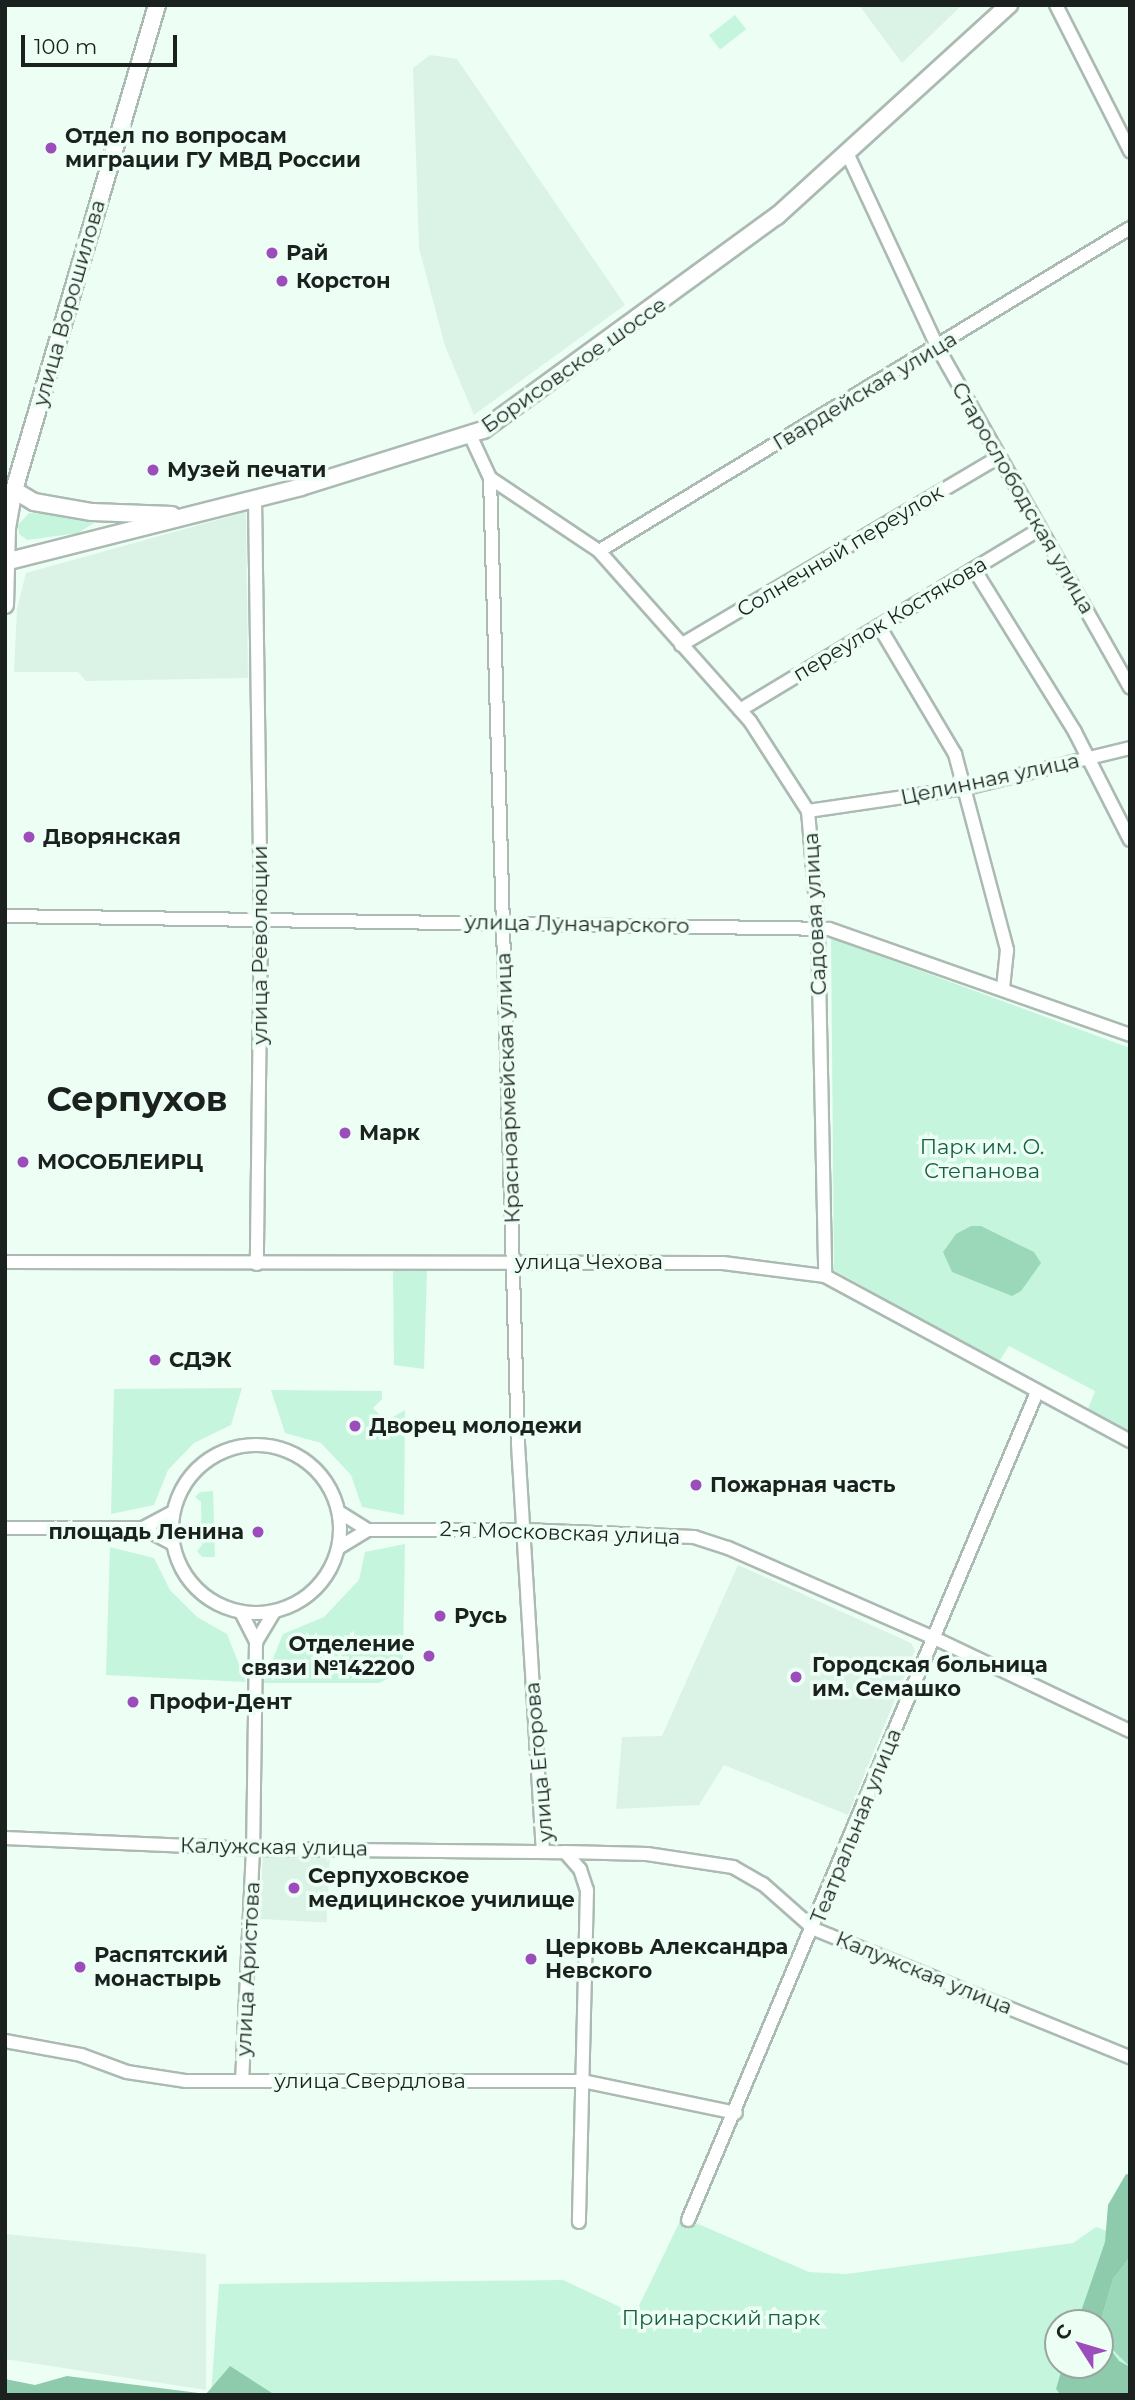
<!DOCTYPE html>
<meta charset="utf-8">
<style>
body{margin:0}
#map{position:relative;width:1135px;height:2400px;overflow:hidden;background:#edfef5;font-family:Montserrat,sans-serif}
div>[style]{position:absolute}
.built>*{inset:0;background:#dbf3e6;transform-origin:0 0}
.green>*{inset:0;background:#c6f5dd;transform-origin:0 0}
.forest>*{inset:0;background:#8ecbad}
.water>*{inset:0;background:#9bd8ba}
.roads{filter:drop-shadow(2px 0 #abbab2) drop-shadow(-2px 0 #abbab2) drop-shadow(0 2px #abbab2) drop-shadow(0 -2px #abbab2)}
.minor>*{height:12px;margin:-6px;padding:0 6px;transform-origin:6px;border-radius:6px;background:#fff}
.minor>.ring{margin:-6px;padding:0;box-sizing:content-box;background:none;border:12px solid #fff;border-radius:50%}
.major>*{height:16px;margin:-8px;padding:0 8px;transform-origin:8px;border-radius:8px;background:#fff}
.dots>*{width:19px;height:19px;translate:-50% -50%;box-sizing:border-box;border:4px solid #edfef5;border-radius:50%}
span{translate:-50% -50%;white-space:nowrap;text-align:center;line-height:1.15;-webkit-text-stroke:7px #edfef5;paint-order:stroke}
.poi-label{font-size:21px;color:#1b211e;font-weight:700}
.left{translate:0 -50%;text-align:left}
.right{translate:-100% -50%;text-align:right}
.street-label{font-size:21px;color:#1b211e}
.park-label{font-size:21px;color:#175f44}
.town-label{font-size:35px;color:#1b211e;font-weight:700}
.frame{position:absolute;inset:0;border:7px solid #1b211e;pointer-events:none}
.north{position:absolute;left:1044px;top:2309px;width:70px;height:70px;box-sizing:border-box;background:#edfef5;border:2px solid #99a69f;border-radius:50%;rotate:307deg;font-size:19px;font-weight:700;line-height:28px;text-align:center;color:#1b211e}
.north::after{content:'';display:block;margin:auto;width:24px;height:32px;background:#9d4cbb;clip-path:polygon(50% 0,100% 100%,50% 72%,0 100%)}
.scale{position:absolute;left:21px;top:35px;width:156px;height:32px;box-sizing:border-box;border:4px solid #1b211e;border-top:0;padding-left:9px;font-size:21px;line-height:24px;white-space:nowrap;color:#1b211e;-webkit-text-stroke:5px #edfef5;paint-order:stroke}
</style>
<div id="map">
<div class="built">
<i style="clip-path:polygon(859px 5px,962px 5px,902px 63px)"></i>
<i style="clip-path:polygon(430px 55px,457px 59px,625px 305px,474px 415px,445px 346px,419px 248px,413px 68px)"></i>
<i style="clip-path:polygon(246px 512px,248px 678px,86px 681px,78px 672px,14px 672px,17px 609px,26px 573px)"></i>
<i style="clip-path:polygon(738px 1565px,911px 1643px,915px 1650px,848px 1815px,724px 1765px,699px 1805px,616px 1809px,622px 1737px,662px 1736px)"></i>
<i style="left:263px;top:1854px;width:67px;height:65px;rotate:3deg"></i>
<i style="clip-path:polygon(5px 2234px,206px 2254px,206px 2390px,5px 2359px)"></i>
</div>
<div class="green">
<i style="left:735px;top:15px;width:18px;height:33px;rotate:52deg"></i>
<i style="clip-path:polygon(29px 513px,85px 515px,94px 523px,78px 533px,27px 540px,19px 534px,18px 525px)"></i>
<i style="clip-path:polygon(831px 938px,1130px 1048px,1130px 1431px,1088px 1409px,1095px 1391px,1009px 1346px,998px 1363px,834px 1270px)"></i>
<i style="clip-path:polygon(393px 1270px,427px 1271px,424px 1369px,394px 1365px)"></i>
<i style="clip-path:polygon(242px 1388px,231px 1425px,194px 1443px,168px 1470px,154px 1505px,111px 1514px,114px 1389px)"></i>
<i style="clip-path:polygon(271px 1390px,382px 1391px,382px 1399px,373px 1408px,386px 1421px,405px 1410px,404px 1515px,362px 1507px,351px 1475px,321px 1443px,285px 1433px)"></i>
<i style="clip-path:polygon(213px 1491px,215px 1557px,202px 1557px,197px 1551px,202px 1545px,201px 1502px,195px 1497px,200px 1492px)"></i>
<i style="clip-path:polygon(405px 1544px,403px 1657px,393px 1676px,379px 1683px,263px 1683px,283px 1634px,324px 1617px,359px 1580px,365px 1552px)"></i>
<i style="clip-path:polygon(110px 1547px,154px 1558px,170px 1590px,197px 1617px,227px 1634px,246px 1682px,106px 1675px)"></i>
<i style="clip-path:polygon(evenodd,682px 2217px,809px 2272px,847px 2274px,1073px 2243px,1096px 2227px,1130px 2239px,1130px 2395px,211px 2395px,219px 2284px,563px 2280px,635px 2314px,682px 2217px,1058px 2323px,1100px 2323px,1100px 2365px,1058px 2365px,1058px 2323px)"></i>
</div>
<div class="forest">
<i style="clip-path:polygon(1126px 2174px,1130px 2175px,1130px 2257px,1113px 2279px,1100px 2324px,1077px 2323px,1105px 2242px,1108px 2205px)"></i>
<i style="clip-path:polygon(1100px 2335px,1119px 2361px,1130px 2367px,1130px 2395px,1061px 2395px,1056px 2389px,1063px 2365px,1100px 2365px)"></i>
<i style="clip-path:polygon(230px 2366px,275px 2395px,5px 2395px,5px 2379px,35px 2385px,67px 2376px,206px 2394px)"></i>
</div>
<div class="water">
<i style="clip-path:polygon(971px 1226px,981px 1226px,1034px 1252px,1041px 1263px,1021px 1291px,1012px 1296px,952px 1272px,943px 1252px,956px 1234px)"></i>
<i style="clip-path:polygon(1130px 2257px,1130px 2367px,1100px 2337px,1100px 2324px,1113px 2278px)"></i>
</div>
<div class="roads">
<div class="minor">
<i style="left:1056px;top:5px;width:164px;rotate:63.1deg"></i>
<i style="left:848px;top:155px;width:213px;rotate:65deg"></i>
<i style="left:938px;top:348px;width:390px;rotate:60.5deg"></i>
<i style="left:471px;top:437px;width:45px;rotate:65.1deg"></i>
<i style="left:490px;top:478px;width:131px;rotate:33.8deg"></i>
<i style="left:599px;top:551px;width:227px;rotate:48.4deg"></i>
<i style="left:750px;top:721px;width:107px;rotate:57.2deg"></i>
<i style="left:808px;top:811px;width:117px;rotate:85.1deg"></i>
<i style="left:818px;top:928px;width:348px;rotate:88.8deg"></i>
<i style="left:490px;top:478px;width:966px;rotate:88.34deg"></i>
<i style="left:518px;top:1444px;width:407px;rotate:86.5deg"></i>
<i style="left:255px;top:498px;width:422px;rotate:89.2deg"></i>
<i style="left:261px;top:920px;width:344px;rotate:90.7deg"></i>
<i style="left:599px;top:551px;width:622px;rotate:-31.31deg"></i>
<i style="left:974px;top:569px;width:192px;rotate:58.2deg"></i>
<i style="left:1075px;top:732px;width:121px;rotate:63deg"></i>
<i style="left:879px;top:626px;width:149px;rotate:59.3deg"></i>
<i style="left:955px;top:754px;width:203px;rotate:75.1deg"></i>
<i style="left:1007px;top:950px;width:39px;rotate:96deg"></i>
<i style="left:681px;top:645px;width:369px;rotate:-30.6deg"></i>
<i style="left:740px;top:710px;width:350px;rotate:-31.1deg"></i>
<i style="left:808px;top:811px;width:160px;rotate:-8.3deg"></i>
<i style="left:966px;top:788px;width:169px;rotate:-13.7deg"></i>
<i style="left:5px;top:916px;width:824px;rotate:0.9deg"></i>
<i style="left:829px;top:929px;width:319px;rotate:19.4deg"></i>
<i style="left:5px;top:1262px;width:718px;rotate:0.08deg"></i>
<i style="left:723px;top:1263px;width:103px;rotate:7.3deg"></i>
<i style="left:825px;top:1276px;width:347px;rotate:28.4deg"></i>
<i class="ring" style="left:172px;top:1445px;width:156px;height:156px"></i>
<i style="left:339px;top:1512px;width:34px;rotate:32deg"></i>
<i style="left:5px;top:1528px;width:138px"></i>
<i style="left:143px;top:1528px;width:34px;rotate:-28deg"></i>
<i style="left:143px;top:1528px;width:32px;rotate:28deg"></i>
<i style="left:338px;top:1548px;width:35px;rotate:-31deg"></i>
<i style="left:368px;top:1530px;width:154px"></i>
<i style="left:522px;top:1530px;width:172px;rotate:2.3deg"></i>
<i style="left:694px;top:1537px;width:36px;rotate:18deg"></i>
<i style="left:728px;top:1548px;width:225px;rotate:23.6deg"></i>
<i style="left:934px;top:1638px;width:217px;rotate:25.4deg"></i>
<i style="left:241px;top:1612px;width:34px;rotate:63deg"></i>
<i style="left:256px;top:1642px;width:207px;rotate:90.8deg"></i>
<i style="left:253px;top:1849px;width:232px;rotate:92.7deg"></i>
<i style="left:256px;top:1642px;width:35px;rotate:-59deg"></i>
<i style="left:5px;top:1838px;width:248px;rotate:2.5deg"></i>
<i style="left:253px;top:1849px;width:312px;rotate:0.6deg"></i>
<i style="left:565px;top:1852px;width:23px;rotate:49deg"></i>
<i style="left:580px;top:1869px;width:22px;rotate:72deg"></i>
<i style="left:587px;top:1890px;width:332px;rotate:91.4deg"></i>
<i style="left:565px;top:1852px;width:82px;rotate:1.4deg"></i>
<i style="left:647px;top:1854px;width:87px;rotate:8.6deg"></i>
<i style="left:733px;top:1867px;width:34px;rotate:30deg"></i>
<i style="left:763px;top:1884px;width:68px;rotate:41.4deg"></i>
<i style="left:814px;top:1929px;width:341px;rotate:22.1deg"></i>
<i style="left:5px;top:2041px;width:77px;rotate:10.4deg"></i>
<i style="left:81px;top:2055px;width:49px;rotate:20.3deg"></i>
<i style="left:127px;top:2072px;width:60px;rotate:8.7deg"></i>
<i style="left:186px;top:2081px;width:397px"></i>
<i style="left:583px;top:2081px;width:156px;rotate:11.8deg"></i>
<i style="left:688px;top:2220px;width:899px;rotate:-67.14deg"></i>
</div>
<div class="major">
<i style="left:14px;top:490px;width:23px;rotate:31deg"></i>
<i style="left:34px;top:502px;width:59px;rotate:9.8deg"></i>
<i style="left:92px;top:512px;width:80px;rotate:2.1deg"></i>
<i style="left:5px;top:562px;width:305px;rotate:-14.2deg"></i>
<i style="left:301px;top:487px;width:191px;rotate:-17.4deg"></i>
<i style="left:483px;top:430px;width:364px;rotate:-36.1deg"></i>
<i style="left:777px;top:216px;width:314px;rotate:-42.3deg"></i>
<i style="left:5px;top:605px;width:77px;rotate:-88.5deg"></i>
<i style="left:7px;top:528px;width:39px;rotate:-80deg"></i>
<i style="left:14px;top:490px;width:506px;rotate:-73.57deg"></i>
</div>
</div>
<div class="dots">
<i style="left:51px;top:148px;background:#9d4cbb"></i>
<i style="left:272px;top:253px;background:#9d4cbb"></i>
<i style="left:282px;top:281px;background:#9d4cbb"></i>
<i style="left:153px;top:470px;background:#9d4cbb"></i>
<i style="left:29px;top:837px;background:#9d4cbb"></i>
<i style="left:345px;top:1133px;background:#9d4cbb"></i>
<i style="left:23px;top:1162px;background:#9d4cbb"></i>
<i style="left:155px;top:1360px;background:#9d4cbb"></i>
<i style="left:355px;top:1426px;background:#9d4cbb"></i>
<i style="left:696px;top:1485px;background:#9d4cbb"></i>
<i style="left:258px;top:1532px;background:#9d4cbb"></i>
<i style="left:440px;top:1616px;background:#9d4cbb"></i>
<i style="left:429px;top:1656px;background:#9d4cbb"></i>
<i style="left:796px;top:1677px;background:#9d4cbb"></i>
<i style="left:133px;top:1702px;background:#9d4cbb"></i>
<i style="left:294px;top:1888px;background:#9d4cbb"></i>
<i style="left:531px;top:1959px;background:#9d4cbb"></i>
<i style="left:80px;top:1967px;background:#9d4cbb"></i>
</div>
<div class="poi-label">
<span class="left" style="left:65px;top:148px">Отдел по вопросам<br>миграции ГУ МВД России</span>
<span class="left" style="left:286px;top:253px">Рай</span>
<span class="left" style="left:296px;top:281px">Корстон</span>
<span class="left" style="left:167px;top:470px">Музей печати</span>
<span class="left" style="left:43px;top:837px">Дворянская</span>
<span class="left" style="left:359px;top:1133px">Марк</span>
<span class="left" style="left:37px;top:1162px">МОСОБЛЕИРЦ</span>
<span class="left" style="left:169px;top:1360px">СДЭК</span>
<span class="left" style="left:369px;top:1426px">Дворец молодежи</span>
<span class="left" style="left:710px;top:1485px">Пожарная часть</span>
<span class="right" style="left:244px;top:1532px">площадь Ленина</span>
<span class="left" style="left:454px;top:1616px">Русь</span>
<span class="right" style="left:415px;top:1656px">Отделение<br>связи №142200</span>
<span class="left" style="left:812px;top:1677px">Городская больница<br>им. Семашко</span>
<span class="left" style="left:149px;top:1702px">Профи-Дент</span>
<span class="left" style="left:308px;top:1888px">Серпуховское<br>медицинское училище</span>
<span class="left" style="left:545px;top:1959px">Церковь Александра<br>Невского</span>
<span class="left" style="left:94px;top:1967px">Распятский<br>монастырь</span>
</div>
<div class="street-label">
<span style="left:69px;top:303px;rotate:-74deg">улица Ворошилова</span>
<span style="left:574px;top:365px;rotate:-35deg">Борисовское шоссе</span>
<span style="left:865px;top:391px;rotate:-31deg">Гвардейская улица</span>
<span style="left:1023px;top:498px;rotate:60deg">Старослободская улица</span>
<span style="left:840px;top:551px;rotate:-31deg">Солнечный переулок</span>
<span style="left:890px;top:619px;rotate:-31deg">переулок Костякова</span>
<span style="left:990px;top:779px;rotate:-12deg">Целинная улица</span>
<span style="left:815px;top:914px;rotate:-93deg">Садовая улица</span>
<span style="left:577px;top:924px;rotate:1deg">улица Луначарского</span>
<span style="left:260px;top:945px;rotate:-90deg">улица Революции</span>
<span style="left:508px;top:1088px;rotate:-92deg">Красноармейская улица</span>
<span style="left:589px;top:1262px">улица Чехова</span>
<span style="left:560px;top:1533px;rotate:2deg">2-я Московская улица</span>
<span style="left:539px;top:1762px;rotate:-95deg">улица Егорова</span>
<span style="left:856px;top:1826px;rotate:-68deg">Театральная улица</span>
<span style="left:274px;top:1847px;rotate:1deg">Калужская улица</span>
<span style="left:248px;top:1969px;rotate:-87deg">улица Аристова</span>
<span style="left:924px;top:1973px;rotate:22deg">Калужская улица</span>
<span style="left:370px;top:2081px">улица Свердлова</span>
</div>
<div class="park-label">
<span style="left:982px;top:1159px">Парк им. О.<br>Степанова</span>
<span style="left:721px;top:2318px">Принарский парк</span>
</div>
<div class="town-label">
<span style="left:137px;top:1099px">Серпухов</span>
</div>
<div class="frame"></div>
<div class="north">С</div>
<div class="scale">100 m</div>
</div>
